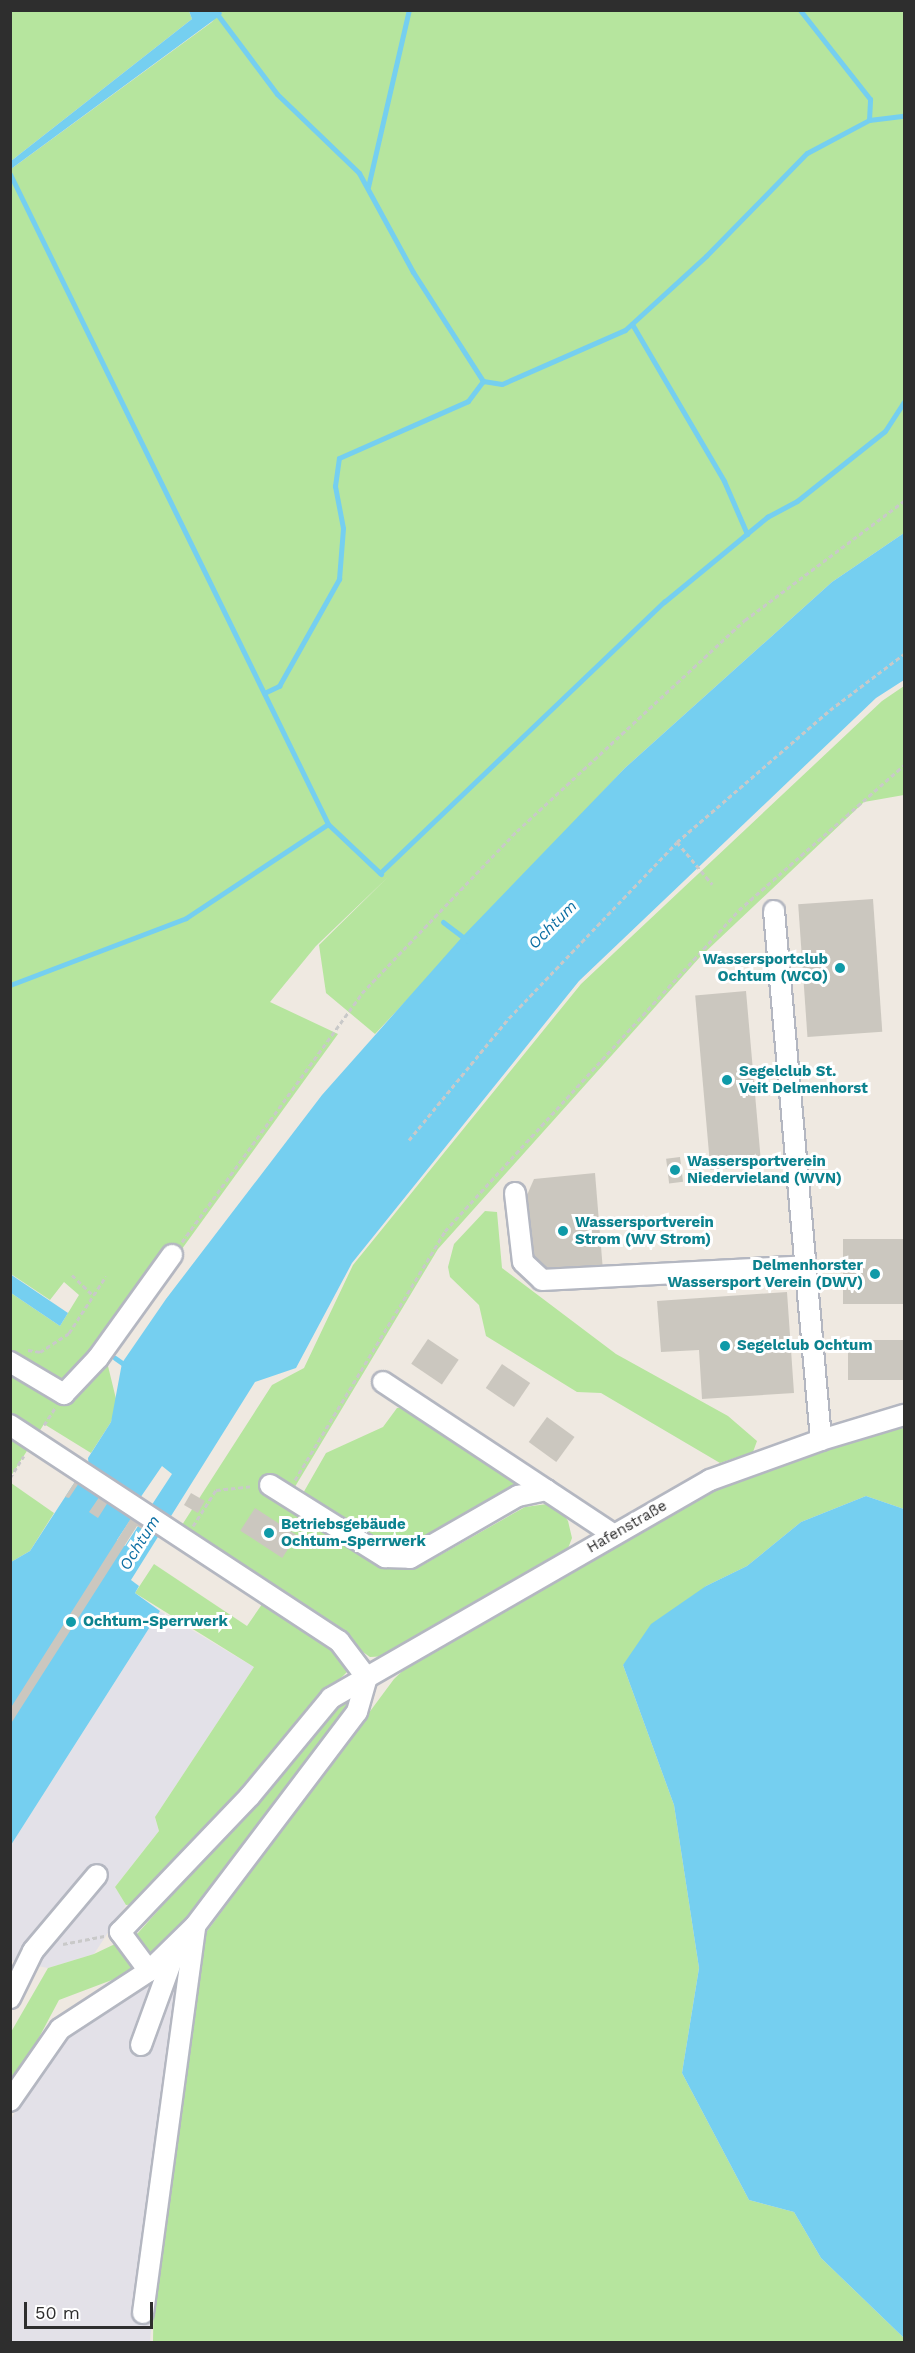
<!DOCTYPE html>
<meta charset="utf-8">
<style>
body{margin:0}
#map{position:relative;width:915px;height:2353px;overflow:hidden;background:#efe9e1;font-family:"Work Sans",sans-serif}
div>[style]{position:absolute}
.industrial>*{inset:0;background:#e3e1e8}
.green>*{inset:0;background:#b6e59e}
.water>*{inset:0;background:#75cff0}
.stream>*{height:5px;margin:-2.5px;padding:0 2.5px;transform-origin:2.5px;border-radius:2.5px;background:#75cff0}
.building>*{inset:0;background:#cbc7bf;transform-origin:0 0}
.path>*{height:3px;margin-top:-1.5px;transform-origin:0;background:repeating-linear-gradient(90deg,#c9c9c9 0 4.5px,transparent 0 7.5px)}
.roads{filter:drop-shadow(2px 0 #b4b7c1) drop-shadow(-2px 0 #b4b7c1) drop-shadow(0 2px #b4b7c1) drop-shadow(0 -2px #b4b7c1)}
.minor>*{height:20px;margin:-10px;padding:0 10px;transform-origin:10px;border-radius:10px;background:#fff}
.dots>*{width:16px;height:16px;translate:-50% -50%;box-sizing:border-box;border:3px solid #fff;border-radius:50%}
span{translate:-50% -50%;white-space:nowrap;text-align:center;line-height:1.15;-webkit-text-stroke:6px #fff;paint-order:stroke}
.culture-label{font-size:15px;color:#0d838f;font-weight:700}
.right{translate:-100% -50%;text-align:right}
.left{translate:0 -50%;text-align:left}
.street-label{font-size:15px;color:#2e2e2e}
.water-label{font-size:16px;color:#0d6fa3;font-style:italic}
.frame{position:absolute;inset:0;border:12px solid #2e2e2e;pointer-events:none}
.scale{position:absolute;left:24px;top:2302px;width:129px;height:27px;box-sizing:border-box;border:3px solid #2e2e2e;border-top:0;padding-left:8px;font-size:18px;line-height:21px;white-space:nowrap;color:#2e2e2e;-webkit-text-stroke:4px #fff;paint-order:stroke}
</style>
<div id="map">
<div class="industrial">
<i style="clip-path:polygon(160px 1611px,254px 1667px,155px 1817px,159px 1831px,115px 1887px,126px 1905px,94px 1954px,48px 1968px,11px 1961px,11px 1845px)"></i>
<i style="clip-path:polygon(189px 1939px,150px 2342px,11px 2342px,11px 2119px,56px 2043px,155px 1975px)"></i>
</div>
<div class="green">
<i style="clip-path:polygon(11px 11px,189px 11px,192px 19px,11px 161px)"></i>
<i style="clip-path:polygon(221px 11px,904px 11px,904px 533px,832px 582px,625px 768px,375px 1034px,326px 993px,319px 945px,388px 877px,316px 946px,270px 1002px,338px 1034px,110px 1348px,108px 1366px,117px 1403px,111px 1422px,91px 1453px,44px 1424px,11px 1476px,11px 1293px,60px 1326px,79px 1295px,64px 1282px,50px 1300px,11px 1274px,11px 169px,212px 22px)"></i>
<i style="clip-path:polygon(904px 686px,904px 803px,904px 795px,864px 802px,700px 957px,438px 1249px,284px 1505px,346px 1546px,387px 1566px,402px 1569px,419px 1567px,525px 1507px,547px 1504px,560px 1510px,568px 1521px,572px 1538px,567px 1551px,552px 1566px,389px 1656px,370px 1657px,182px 1525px,272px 1385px,304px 1368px,353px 1265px,581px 984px,882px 701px)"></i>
<i style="clip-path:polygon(485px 1211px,497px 1212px,502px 1268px,616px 1354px,728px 1416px,757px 1441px,753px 1452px,720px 1463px,601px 1393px,577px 1392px,486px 1336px,479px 1305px,450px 1277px,448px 1267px,454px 1244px)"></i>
<i style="clip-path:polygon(406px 1407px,513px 1473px,519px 1485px,403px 1554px,382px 1552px,302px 1495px,326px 1453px,383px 1427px,397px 1408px)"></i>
<i style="clip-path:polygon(904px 1428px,904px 1509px,866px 1496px,801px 1522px,747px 1566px,706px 1586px,623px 1665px,674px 1805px,699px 1968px,682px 2073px,749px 2200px,794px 2212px,821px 2258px,904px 2338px,904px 2342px,153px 2342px,154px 2282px,202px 1938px,394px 1679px,412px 1662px,714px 1487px,851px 1438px)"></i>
<i style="clip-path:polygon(11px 1483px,54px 1513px,30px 1551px,11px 1562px)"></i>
<i style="clip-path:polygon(154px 1564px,247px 1626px,267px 1597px,335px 1645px,353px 1666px,313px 1706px,139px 1904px,126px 1905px,115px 1887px,159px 1831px,155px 1817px,254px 1667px,135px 1593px)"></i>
<i style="clip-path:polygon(346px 1700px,351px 1704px,159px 1953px,133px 1972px,59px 2000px,11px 2090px,11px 2032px,48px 1968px,94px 1954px,138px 1933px)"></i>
</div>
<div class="water">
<i style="clip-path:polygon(189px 11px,221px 11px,222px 14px,11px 169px,11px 161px,192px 19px)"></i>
<i style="clip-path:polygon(904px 533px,904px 680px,876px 698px,579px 981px,352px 1263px,296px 1368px,255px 1382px,131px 1580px,139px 1586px,135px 1593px,160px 1611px,11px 1845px,11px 1562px,30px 1551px,80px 1474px,137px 1510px,117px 1540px,125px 1546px,172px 1474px,162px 1466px,138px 1501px,89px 1470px,88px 1458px,111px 1422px,122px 1363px,166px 1299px,322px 1095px,463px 936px,625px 768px,832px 582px)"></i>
<i style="clip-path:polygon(10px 1274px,68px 1313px,60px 1326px,11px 1293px)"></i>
<i style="clip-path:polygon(866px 1496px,904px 1509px,904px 2338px,821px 2258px,794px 2212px,749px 2200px,682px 2073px,699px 1968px,674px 1805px,623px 1665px,651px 1624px,706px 1586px,747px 1566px,801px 1522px)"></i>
</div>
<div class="stream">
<i style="left:214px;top:10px;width:105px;rotate:53.1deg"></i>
<i style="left:277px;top:94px;width:114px;rotate:43.9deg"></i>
<i style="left:359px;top:173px;width:113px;rotate:61.4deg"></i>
<i style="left:413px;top:272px;width:130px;rotate:57.3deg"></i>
<i style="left:483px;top:381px;width:19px;rotate:9deg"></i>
<i style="left:502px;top:384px;width:134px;rotate:-23.7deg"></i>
<i style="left:625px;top:330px;width:110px;rotate:-42.4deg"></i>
<i style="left:706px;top:256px;width:144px;rotate:-45.6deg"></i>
<i style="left:807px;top:153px;width:70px;rotate:-28deg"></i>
<i style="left:869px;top:120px;width:21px;rotate:-87deg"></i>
<i style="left:870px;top:99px;width:113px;rotate:-128.2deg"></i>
<i style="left:869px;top:120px;width:35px;rotate:-7deg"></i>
<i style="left:10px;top:174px;width:724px;rotate:63.93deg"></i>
<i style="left:328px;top:824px;width:73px;rotate:43.3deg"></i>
<i style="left:368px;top:187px;width:182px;rotate:-77deg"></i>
<i style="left:632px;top:324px;width:182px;rotate:59.6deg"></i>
<i style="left:724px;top:481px;width:58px;rotate:66.5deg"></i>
<i style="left:264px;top:693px;width:17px;rotate:-25deg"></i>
<i style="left:279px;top:686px;width:123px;rotate:-60.7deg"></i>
<i style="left:339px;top:579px;width:51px;rotate:-85.5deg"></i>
<i style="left:343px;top:528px;width:43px;rotate:-100.8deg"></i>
<i style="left:335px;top:486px;width:28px;rotate:-82deg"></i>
<i style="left:339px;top:458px;width:141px;rotate:-23.8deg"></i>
<i style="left:468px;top:401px;width:25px;rotate:-53deg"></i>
<i style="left:380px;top:873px;width:393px;rotate:-43.7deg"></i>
<i style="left:664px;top:602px;width:134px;rotate:-39.5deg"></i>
<i style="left:767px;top:517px;width:34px;rotate:-28deg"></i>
<i style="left:797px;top:501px;width:112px;rotate:-38.5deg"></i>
<i style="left:885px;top:431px;width:35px;rotate:-57deg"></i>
<i style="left:443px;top:922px;width:31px;rotate:37deg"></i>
<i style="left:10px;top:985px;width:188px;rotate:-20.8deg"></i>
<i style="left:186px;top:918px;width:170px;rotate:-33.5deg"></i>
<i style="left:115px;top:1358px;width:16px;rotate:35deg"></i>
</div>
<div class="building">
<i style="left:873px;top:899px;width:133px;height:75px;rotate:86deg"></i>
<i style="left:746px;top:991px;width:175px;height:51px;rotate:85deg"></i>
<i style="left:680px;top:1157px;width:25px;height:14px;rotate:83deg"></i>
<i style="clip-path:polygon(595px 1173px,603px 1271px,538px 1272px,530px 1259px,524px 1202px,534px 1179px)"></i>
<i style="left:904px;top:1239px;width:65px;height:61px;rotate:90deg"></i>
<i style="clip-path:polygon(787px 1292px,794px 1393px,702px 1399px,699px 1350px,661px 1352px,657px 1301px)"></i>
<i style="left:428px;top:1339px;width:37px;height:30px;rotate:34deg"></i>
<i style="left:904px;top:1340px;width:40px;height:56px;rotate:90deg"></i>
<i style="left:502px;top:1364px;width:34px;height:29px;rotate:34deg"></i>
<i style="left:547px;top:1417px;width:34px;height:31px;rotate:36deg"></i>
<i style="clip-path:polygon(80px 1474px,159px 1524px,152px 1535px,137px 1526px,10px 1725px,10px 1709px,133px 1515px,110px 1499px,98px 1518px,89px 1512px,102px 1493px,81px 1480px,69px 1498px,65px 1497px)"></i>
<i style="left:191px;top:1493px;width:16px;height:14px;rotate:30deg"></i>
<i style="left:255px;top:1508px;width:50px;height:27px;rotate:33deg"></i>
</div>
<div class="path">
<i style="left:677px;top:842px;width:55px;rotate:50.2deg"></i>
<i style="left:409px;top:1140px;width:158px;rotate:-50.7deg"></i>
<i style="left:509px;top:1018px;width:243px;rotate:-46.3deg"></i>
<i style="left:677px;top:842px;width:202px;rotate:-40.8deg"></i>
<i style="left:830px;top:710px;width:93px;rotate:-37.1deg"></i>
<i style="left:182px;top:1242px;width:307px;rotate:-54.1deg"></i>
<i style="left:362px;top:993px;width:224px;rotate:-46.3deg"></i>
<i style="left:517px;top:831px;width:311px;rotate:-42.8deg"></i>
<i style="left:745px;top:620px;width:199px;rotate:-36.8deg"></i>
<i style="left:72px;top:1275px;width:29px;rotate:44deg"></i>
<i style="left:28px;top:1350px;width:12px;rotate:9deg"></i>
<i style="left:40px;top:1352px;width:35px;rotate:-33deg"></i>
<i style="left:69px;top:1333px;width:68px;rotate:-57deg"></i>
<i style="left:44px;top:1425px;width:20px;rotate:-57deg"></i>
<i style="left:10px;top:1478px;width:26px;rotate:-58deg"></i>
<i style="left:295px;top:1480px;width:291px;rotate:-58.9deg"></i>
<i style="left:445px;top:1231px;width:435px;rotate:-47.5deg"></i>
<i style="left:739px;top:910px;width:220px;rotate:-41.3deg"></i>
<i style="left:193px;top:1526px;width:43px;rotate:-57.4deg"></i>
<i style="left:216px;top:1490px;width:37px;rotate:-6deg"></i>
<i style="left:63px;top:1944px;width:42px;rotate:-11deg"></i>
</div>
<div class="roads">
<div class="minor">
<i style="left:774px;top:911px;width:531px;rotate:84.92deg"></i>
<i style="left:515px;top:1193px;width:69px;rotate:83.4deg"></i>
<i style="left:523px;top:1262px;width:26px;rotate:43deg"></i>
<i style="left:542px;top:1280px;width:264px;rotate:-3deg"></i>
<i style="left:10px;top:1362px;width:63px;rotate:30.7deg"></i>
<i style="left:64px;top:1394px;width:50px;rotate:-46.6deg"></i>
<i style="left:98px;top:1358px;width:127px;rotate:-54.3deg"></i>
<i style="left:383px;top:1382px;width:276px;rotate:33.5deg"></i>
<i style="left:10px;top:1425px;width:394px;rotate:33.3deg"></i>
<i style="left:339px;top:1641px;width:46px;rotate:52.9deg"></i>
<i style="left:270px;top:1485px;width:136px;rotate:32.1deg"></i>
<i style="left:385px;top:1557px;width:25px;rotate:2deg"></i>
<i style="left:410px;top:1558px;width:125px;rotate:-29.9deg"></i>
<i style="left:518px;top:1496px;width:29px;rotate:-12deg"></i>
<i style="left:149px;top:1971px;width:49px;rotate:-126.6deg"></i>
<i style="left:120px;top:1932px;width:188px;rotate:-46.3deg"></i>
<i style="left:250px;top:1796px;width:127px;rotate:-50.4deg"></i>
<i style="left:331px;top:1698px;width:437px;rotate:-29.9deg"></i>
<i style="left:710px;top:1480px;width:118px;rotate:-19.8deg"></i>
<i style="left:821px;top:1440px;width:87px;rotate:-16.8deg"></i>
<i style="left:10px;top:1998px;width:52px;rotate:-63.9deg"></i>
<i style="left:33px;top:1951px;width:99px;rotate:-49.9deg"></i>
<i style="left:141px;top:2045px;width:105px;rotate:-70deg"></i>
<i style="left:10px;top:2101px;width:88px;rotate:-55.2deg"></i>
<i style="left:60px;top:2029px;width:106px;rotate:-33.1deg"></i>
<i style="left:149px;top:1971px;width:64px;rotate:-44.4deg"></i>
<i style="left:195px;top:1926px;width:268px;rotate:-52.9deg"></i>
<i style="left:357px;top:1712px;width:35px;rotate:-74deg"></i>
<i style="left:143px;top:2313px;width:390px;rotate:-82.3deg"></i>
</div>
</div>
<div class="dots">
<i style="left:840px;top:968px;background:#0f9aa8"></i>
<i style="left:727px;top:1080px;background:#0f9aa8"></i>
<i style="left:675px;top:1170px;background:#0f9aa8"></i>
<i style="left:563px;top:1231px;background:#0f9aa8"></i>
<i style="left:875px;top:1274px;background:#0f9aa8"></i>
<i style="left:725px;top:1346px;background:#0f9aa8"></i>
<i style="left:269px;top:1533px;background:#0f9aa8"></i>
<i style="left:71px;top:1622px;background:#0f9aa8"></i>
</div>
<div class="culture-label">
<span class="right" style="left:828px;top:968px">Wassersportclub<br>Ochtum (WCO)</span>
<span class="left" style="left:739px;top:1080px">Segelclub St.<br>Veit Delmenhorst</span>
<span class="left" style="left:687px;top:1170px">Wassersportverein<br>Niedervieland (WVN)</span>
<span class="left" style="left:575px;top:1231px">Wassersportverein<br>Strom (WV Strom)</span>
<span class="right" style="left:863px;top:1274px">Delmenhorster<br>Wassersport Verein (DWV)</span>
<span class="left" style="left:737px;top:1346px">Segelclub Ochtum</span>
<span class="left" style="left:281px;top:1533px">Betriebsgebäude<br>Ochtum-Sperrwerk</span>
<span class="left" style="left:83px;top:1622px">Ochtum-Sperrwerk</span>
</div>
<div class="street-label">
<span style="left:627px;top:1527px;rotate:-30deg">Hafenstraße</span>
</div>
<div class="water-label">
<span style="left:553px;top:925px;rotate:-45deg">Ochtum</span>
<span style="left:140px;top:1543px;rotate:-58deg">Ochtum</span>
</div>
<div class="frame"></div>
<div class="scale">50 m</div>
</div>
